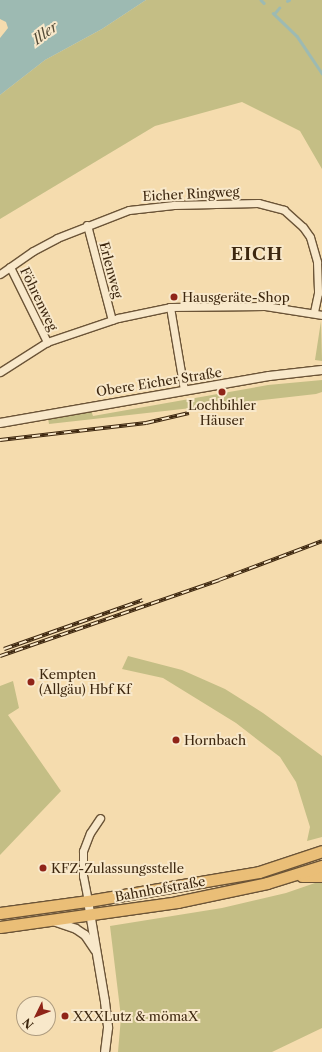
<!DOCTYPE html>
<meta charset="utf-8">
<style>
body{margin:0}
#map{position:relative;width:322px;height:1052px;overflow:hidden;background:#f5dcae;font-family:"Libre Caslon Text",serif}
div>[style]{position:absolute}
.green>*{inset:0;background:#c4be85}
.water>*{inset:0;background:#9dbab2}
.stream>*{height:2.5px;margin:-1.25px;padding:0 1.25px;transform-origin:1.25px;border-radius:1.25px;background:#9dbab2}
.roads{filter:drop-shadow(1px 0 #6b5437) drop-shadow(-1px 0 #6b5437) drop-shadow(0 1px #6b5437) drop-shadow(0 -1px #6b5437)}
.minor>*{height:7px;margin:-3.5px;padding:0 3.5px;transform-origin:3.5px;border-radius:3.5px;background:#f8e8ca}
.tertiary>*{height:8px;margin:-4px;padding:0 4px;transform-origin:4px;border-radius:4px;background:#f8e8ca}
.primary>*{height:11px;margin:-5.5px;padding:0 5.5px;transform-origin:5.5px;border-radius:5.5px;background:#eabe77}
.rail>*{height:4px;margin-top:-2px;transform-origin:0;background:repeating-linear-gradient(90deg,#f8e8ca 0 8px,#3d270f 0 16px);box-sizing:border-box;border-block:1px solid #3d270f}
.dots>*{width:11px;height:11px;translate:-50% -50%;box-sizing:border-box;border:2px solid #f8e8ca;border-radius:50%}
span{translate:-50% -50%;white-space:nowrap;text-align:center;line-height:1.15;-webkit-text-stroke:4px #f8e8ca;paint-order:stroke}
.street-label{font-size:13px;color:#3d270f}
.poi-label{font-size:13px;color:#3d270f}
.left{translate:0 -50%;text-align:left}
.water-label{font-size:14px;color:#554c38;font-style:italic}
.district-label{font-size:17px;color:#3d270f;font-weight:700;letter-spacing:1px}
.north{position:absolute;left:16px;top:996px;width:40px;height:40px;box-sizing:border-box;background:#f8e8ca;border:1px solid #ad9b7f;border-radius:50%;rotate:227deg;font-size:11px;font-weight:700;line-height:16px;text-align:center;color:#3d270f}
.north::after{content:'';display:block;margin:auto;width:14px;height:18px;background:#8f2418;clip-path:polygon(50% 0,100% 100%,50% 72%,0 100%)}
</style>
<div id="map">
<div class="green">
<i style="clip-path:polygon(146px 0,322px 0,322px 169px,300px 131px,242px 102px,155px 126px,0 219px,0 95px,45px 60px,102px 29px)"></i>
<i style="clip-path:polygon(321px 321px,322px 361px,315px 360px)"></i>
<i style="clip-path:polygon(322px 380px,322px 392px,316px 394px,49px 424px,48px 418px,91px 410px,93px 416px,268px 385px)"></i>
<i style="clip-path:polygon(128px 656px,182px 670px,225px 689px,263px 713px,322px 756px,322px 837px,307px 841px,310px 827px,296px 782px,280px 757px,236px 723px,163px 678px,122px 669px)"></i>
<i style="clip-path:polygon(13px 681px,19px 708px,8px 715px,61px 791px,0 855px,0 686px)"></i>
<i style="clip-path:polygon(315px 883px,322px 883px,322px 1028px,272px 1052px,118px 1052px,121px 1017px,110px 926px,222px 908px,286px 893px)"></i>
</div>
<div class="water">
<i style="clip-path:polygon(0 0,146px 0,102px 29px,45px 60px,0 95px,0 38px,8px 28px,6px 22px,0 19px)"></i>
</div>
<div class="stream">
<i style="left:261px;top:0;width:4px;rotate:45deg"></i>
<i style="left:287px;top:1px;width:2px;rotate:-27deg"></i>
<i style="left:273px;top:13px;width:33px;rotate:44deg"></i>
<i style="left:297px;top:36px;width:45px;rotate:56deg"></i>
<i style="left:274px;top:14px;width:8px;rotate:-50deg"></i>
</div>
<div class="roads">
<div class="minor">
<i style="left:87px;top:225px;width:98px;rotate:75.3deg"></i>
<i style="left:10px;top:267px;width:84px;rotate:63.7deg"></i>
<i style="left:0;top:274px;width:40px;rotate:-34.9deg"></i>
<i style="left:33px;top:251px;width:27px;rotate:-28deg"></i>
<i style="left:57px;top:238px;width:77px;rotate:-21.3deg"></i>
<i style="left:129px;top:210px;width:45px;rotate:-6.3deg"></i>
<i style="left:174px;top:205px;width:84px;rotate:-1.4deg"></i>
<i style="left:258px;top:203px;width:27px;rotate:15deg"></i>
<i style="left:284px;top:210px;width:25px;rotate:42deg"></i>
<i style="left:303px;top:227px;width:12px;rotate:55deg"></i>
<i style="left:310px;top:237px;width:26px;rotate:74deg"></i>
<i style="left:317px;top:262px;width:31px;rotate:88deg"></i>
<i style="left:318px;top:293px;width:19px;rotate:102deg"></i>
<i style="left:170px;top:307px;width:84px;rotate:80.4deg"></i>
<i style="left:0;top:372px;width:56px;rotate:-32.6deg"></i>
<i style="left:47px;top:342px;width:75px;rotate:-18.7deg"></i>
<i style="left:118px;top:318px;width:53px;rotate:-11.9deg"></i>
<i style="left:170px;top:307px;width:95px;rotate:-0.6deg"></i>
<i style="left:265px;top:306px;width:58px;rotate:9deg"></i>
<i style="left:88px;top:901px;width:25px;rotate:-101deg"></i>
<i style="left:83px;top:876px;width:25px;rotate:-90deg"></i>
<i style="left:83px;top:851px;width:19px;rotate:-69deg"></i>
<i style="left:90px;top:833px;width:18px;rotate:-56deg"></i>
</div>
<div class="tertiary">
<i style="left:0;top:423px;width:273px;rotate:-9.9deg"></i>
<i style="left:269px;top:376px;width:53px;rotate:-6.5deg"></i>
<i style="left:88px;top:901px;width:102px;rotate:80.4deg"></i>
<i style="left:105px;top:1002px;width:26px;rotate:83deg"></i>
<i style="left:108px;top:1028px;width:24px;rotate:97deg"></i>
<i style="left:53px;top:921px;width:24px;rotate:19deg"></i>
<i style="left:76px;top:929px;width:11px;rotate:34deg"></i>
<i style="left:85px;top:935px;width:18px;rotate:56deg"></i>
</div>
<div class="primary">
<i style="left:302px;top:876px;width:20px"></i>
<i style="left:0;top:913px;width:89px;rotate:-7.8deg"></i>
<i style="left:88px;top:901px;width:173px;rotate:-9.6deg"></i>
<i style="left:259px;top:872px;width:66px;rotate:-18.4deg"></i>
<i style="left:0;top:927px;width:179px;rotate:-8deg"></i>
<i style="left:177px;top:902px;width:92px;rotate:-11.9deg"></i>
<i style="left:267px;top:883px;width:58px;rotate:-17.2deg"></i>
</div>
</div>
<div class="rail">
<i style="left:0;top:440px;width:147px;rotate:-6.6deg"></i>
<i style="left:146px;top:423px;width:44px;rotate:-13.1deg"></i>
<i style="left:4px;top:649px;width:147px;rotate:-19.4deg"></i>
<i style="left:0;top:656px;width:232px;rotate:-19.1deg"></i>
<i style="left:219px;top:580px;width:110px;rotate:-20.7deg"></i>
</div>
<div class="dots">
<i style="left:174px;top:297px;background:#8f2418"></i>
<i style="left:222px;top:392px;background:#8f2418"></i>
<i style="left:31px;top:682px;background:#8f2418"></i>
<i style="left:176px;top:740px;background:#8f2418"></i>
<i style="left:43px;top:868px;background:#8f2418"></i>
<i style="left:65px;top:1016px;background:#8f2418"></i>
</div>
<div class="street-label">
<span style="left:191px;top:194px;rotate:-3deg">Eicher Ringweg</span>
<span style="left:111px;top:270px;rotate:75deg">Erlenweg</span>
<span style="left:39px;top:299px;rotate:64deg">Föhrenweg</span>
<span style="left:159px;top:382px;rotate:-9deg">Obere Eicher Straße</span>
<span style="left:160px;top:889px;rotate:-10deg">Bahnhofstraße</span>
</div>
<div class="poi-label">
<span class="left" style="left:182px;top:297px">Hausgeräte-Shop</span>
<span style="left:222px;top:413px">Lochbihler<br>Häuser</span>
<span class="left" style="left:39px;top:682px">Kempten<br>(Allgäu) Hbf Kf</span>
<span class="left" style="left:184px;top:740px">Hornbach</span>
<span class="left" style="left:51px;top:868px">KFZ-Zulassungsstelle</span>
<span class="left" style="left:73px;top:1016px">XXXLutz &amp; mömaX</span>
</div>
<div class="water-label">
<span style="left:45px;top:33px;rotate:-36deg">Iller</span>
</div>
<div class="district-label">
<span style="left:257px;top:255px">EICH</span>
</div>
<div class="north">N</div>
</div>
